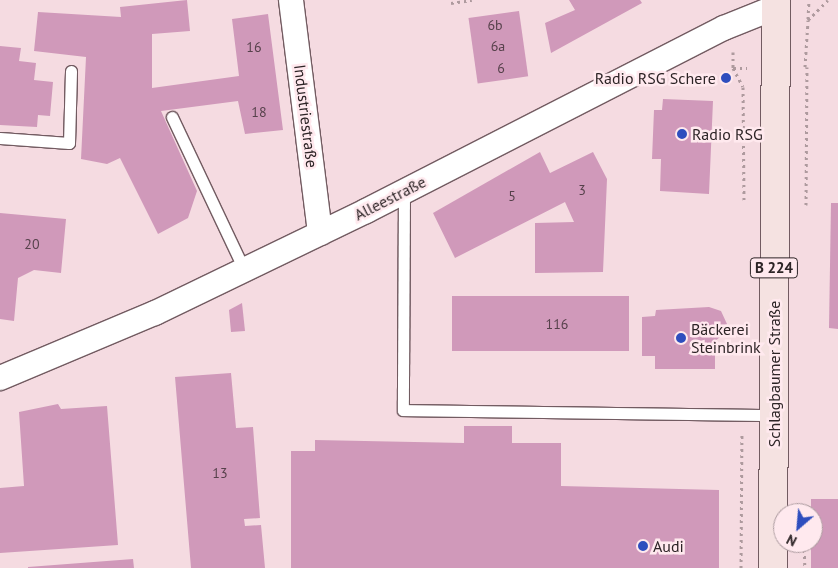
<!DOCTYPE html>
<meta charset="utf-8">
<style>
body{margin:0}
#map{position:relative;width:838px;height:568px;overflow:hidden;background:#f5dbe1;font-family:"PT Sans",sans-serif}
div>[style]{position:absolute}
.building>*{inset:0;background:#d099ba;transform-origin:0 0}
.path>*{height:3px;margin-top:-1.5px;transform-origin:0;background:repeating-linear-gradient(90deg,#ae9a9e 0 2.5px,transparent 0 6.5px)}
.roads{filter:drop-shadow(1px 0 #725b61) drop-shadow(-1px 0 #725b61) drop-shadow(0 1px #725b61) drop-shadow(0 -1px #725b61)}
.lane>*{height:11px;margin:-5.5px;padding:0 5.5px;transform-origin:5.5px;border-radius:5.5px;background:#fff}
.street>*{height:24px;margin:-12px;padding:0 12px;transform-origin:12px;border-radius:12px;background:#fff}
.primary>*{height:28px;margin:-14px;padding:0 14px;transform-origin:14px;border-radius:14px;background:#f5e2e1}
.dots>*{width:14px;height:14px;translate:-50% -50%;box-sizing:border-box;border:2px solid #ffe9ee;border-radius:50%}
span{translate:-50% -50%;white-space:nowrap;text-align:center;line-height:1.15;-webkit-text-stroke:5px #ffe9ee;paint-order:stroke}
.number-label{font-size:14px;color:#56414b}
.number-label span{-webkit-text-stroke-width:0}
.shield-label span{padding:1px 4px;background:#ffe9ee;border:1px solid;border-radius:4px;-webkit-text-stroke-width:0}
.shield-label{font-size:15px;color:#2d2426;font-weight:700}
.poi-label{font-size:16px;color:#2d2426}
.right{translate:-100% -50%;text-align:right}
.left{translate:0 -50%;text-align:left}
.street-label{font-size:16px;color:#2d2426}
.north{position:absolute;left:773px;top:503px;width:50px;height:50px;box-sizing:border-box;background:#ffe9ee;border:1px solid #ab9a9e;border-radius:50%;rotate:207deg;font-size:14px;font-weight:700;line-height:20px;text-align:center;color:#2d2426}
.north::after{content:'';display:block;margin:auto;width:18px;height:22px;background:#2e4ebe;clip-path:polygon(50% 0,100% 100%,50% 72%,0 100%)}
</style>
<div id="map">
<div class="building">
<i style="clip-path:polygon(187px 0,190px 31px,152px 34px,152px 88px,239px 76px,232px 19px,268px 14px,283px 130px,245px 134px,238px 101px,161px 111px,197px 191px,188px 218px,158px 234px,120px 158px,107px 164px,81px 159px,86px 57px,34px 51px,38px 12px,121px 17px,120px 7px)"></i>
<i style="clip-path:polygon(569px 0,640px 0,642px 3px,551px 53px,545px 23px,575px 10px)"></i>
<i style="left:519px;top:11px;width:66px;height:51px;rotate:82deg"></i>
<i style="clip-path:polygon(0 46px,21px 48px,19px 61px,36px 63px,34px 80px,53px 82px,50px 116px,38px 115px,37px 127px,0 125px)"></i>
<i style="clip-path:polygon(663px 99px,713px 101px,709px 194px,660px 191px,661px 159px,652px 159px,654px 110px,662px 110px)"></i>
<i style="clip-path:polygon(540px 152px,550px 173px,593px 152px,607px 179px,603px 272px,535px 273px,535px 223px,574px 222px,565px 202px,455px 258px,433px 213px)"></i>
<i style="clip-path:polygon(831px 203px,838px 203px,838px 329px,829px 328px)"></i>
<i style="clip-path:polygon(0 213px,66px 219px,61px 273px,34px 270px,18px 278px,14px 321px,0 319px)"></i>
<i style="left:452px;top:296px;width:177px;height:55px"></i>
<i style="clip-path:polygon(242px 303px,245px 331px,231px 332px,229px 310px)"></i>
<i style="clip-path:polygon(709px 307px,721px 311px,727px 324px,724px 334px,715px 341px,715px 369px,655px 369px,655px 356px,642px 356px,642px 317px,655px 316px,656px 310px)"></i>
<i style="clip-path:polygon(231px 373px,236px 428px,253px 427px,260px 518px,244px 519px,245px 526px,261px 525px,265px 568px,191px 568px,175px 377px)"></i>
<i style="clip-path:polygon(58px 404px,61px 409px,107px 406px,118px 545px,0 553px,0 488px,24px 486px,19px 412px)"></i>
<i style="clip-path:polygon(464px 426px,512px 426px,512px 443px,561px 443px,561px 486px,719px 490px,719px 568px,291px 568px,291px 451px,315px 451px,315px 440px,464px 443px)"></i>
<i style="left:811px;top:499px;width:27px;height:69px"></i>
<i style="clip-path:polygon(133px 559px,134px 568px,28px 568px,28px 567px)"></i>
</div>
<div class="path">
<i style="left:451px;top:3px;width:21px;rotate:-8deg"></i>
<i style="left:808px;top:19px;width:19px;rotate:-87deg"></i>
<i style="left:733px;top:52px;width:16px;rotate:90deg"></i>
<i style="left:733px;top:68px;width:14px"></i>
<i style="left:805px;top:67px;width:47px;rotate:-86.3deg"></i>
<i style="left:808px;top:20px;width:28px;rotate:-45deg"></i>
<i style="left:733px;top:68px;width:21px;rotate:62deg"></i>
<i style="left:743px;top:87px;width:113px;rotate:89.5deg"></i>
<i style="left:806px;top:205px;width:138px;rotate:-89.6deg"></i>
<i style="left:804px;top:543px;width:25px;rotate:88deg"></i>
<i style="left:741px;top:568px;width:135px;rotate:-89.6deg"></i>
</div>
<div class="roads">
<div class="lane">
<i style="left:172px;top:117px;width:168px;rotate:64.7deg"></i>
<i style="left:0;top:138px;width:69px;rotate:4.1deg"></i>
<i style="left:69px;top:143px;width:72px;rotate:-88.4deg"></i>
<i style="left:404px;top:191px;width:219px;rotate:90.3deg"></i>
<i style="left:403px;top:410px;width:371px;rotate:0.8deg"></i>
</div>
<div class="street">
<i style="left:291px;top:0;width:235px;rotate:82.9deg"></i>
<i style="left:0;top:378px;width:168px;rotate:-22.8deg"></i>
<i style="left:155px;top:313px;width:234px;rotate:-25.8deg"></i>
<i style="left:366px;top:211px;width:402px;rotate:-27.1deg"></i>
<i style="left:724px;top:28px;width:56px;rotate:-22deg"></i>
</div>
<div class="primary">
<i style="left:773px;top:568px;width:568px;rotate:-89.7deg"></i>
</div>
</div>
<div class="dots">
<i style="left:726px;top:78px;background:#2e4ebe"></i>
<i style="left:682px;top:134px;background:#2e4ebe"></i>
<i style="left:681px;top:338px;background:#2e4ebe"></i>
<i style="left:643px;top:546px;background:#2e4ebe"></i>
</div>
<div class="number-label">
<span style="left:495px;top:25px">6b</span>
<span style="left:498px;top:46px">6a</span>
<span style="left:254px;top:47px">16</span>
<span style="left:501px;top:68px">6</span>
<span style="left:259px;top:112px">18</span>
<span style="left:582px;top:190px">3</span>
<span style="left:512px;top:196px">5</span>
<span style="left:32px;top:244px">20</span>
<span style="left:557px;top:324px">116</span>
<span style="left:220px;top:473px">13</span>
</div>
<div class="shield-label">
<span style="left:774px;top:268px">B 224</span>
</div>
<div class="poi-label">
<span class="right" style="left:716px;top:78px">Radio RSG Schere</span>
<span class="left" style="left:692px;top:134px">Radio RSG</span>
<span class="left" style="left:691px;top:338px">Bäckerei<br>Steinbrink</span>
<span class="left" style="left:653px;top:546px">Audi</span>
</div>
<div class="street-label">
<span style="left:306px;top:116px;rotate:83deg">Industriestraße</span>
<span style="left:390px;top:198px;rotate:-27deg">Alleestraße</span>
<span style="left:774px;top:374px;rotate:-90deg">Schlagbaumer Straße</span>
</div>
<div class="north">N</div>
</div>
